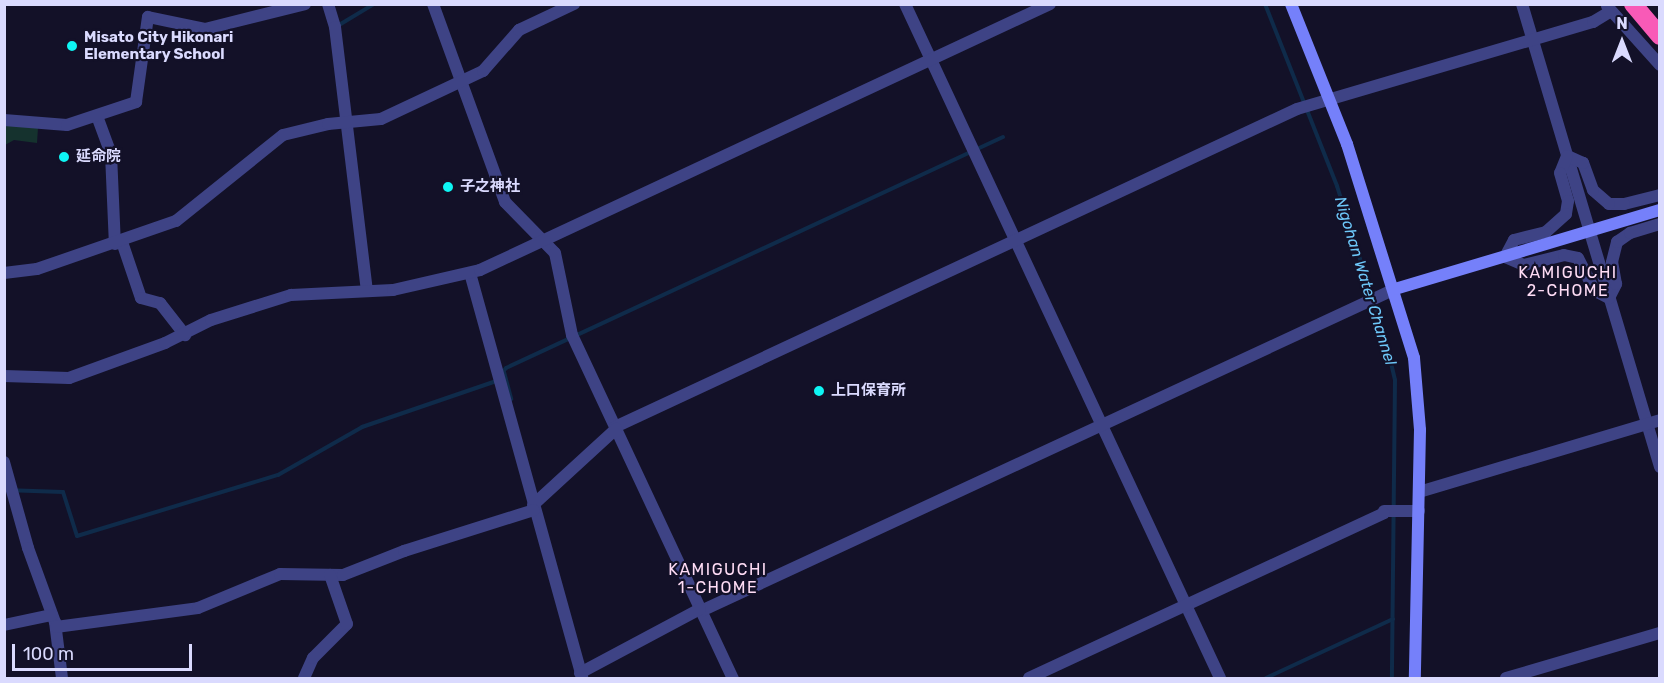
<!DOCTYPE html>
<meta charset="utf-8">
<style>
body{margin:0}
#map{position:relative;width:1664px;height:683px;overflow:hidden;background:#131128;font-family:Rubik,"Noto Sans JP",sans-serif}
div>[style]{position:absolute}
.green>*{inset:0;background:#15322e}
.stream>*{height:4px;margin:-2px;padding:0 2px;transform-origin:2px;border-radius:2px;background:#0f2b4a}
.street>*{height:12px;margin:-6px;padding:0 6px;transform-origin:6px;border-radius:6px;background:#3e4385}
.secondary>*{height:12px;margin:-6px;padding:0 6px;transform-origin:6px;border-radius:6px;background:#7580fa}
.highway>*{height:18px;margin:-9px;padding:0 9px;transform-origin:9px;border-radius:9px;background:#f85ab7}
.dots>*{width:16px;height:16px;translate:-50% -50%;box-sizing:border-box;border:3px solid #131128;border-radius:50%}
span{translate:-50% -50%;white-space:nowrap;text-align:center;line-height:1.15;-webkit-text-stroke:4.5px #131128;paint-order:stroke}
.poi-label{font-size:15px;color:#dadafe;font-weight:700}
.left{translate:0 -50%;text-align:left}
.neighbourhood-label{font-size:16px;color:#fedcf5;letter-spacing:1.5px}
.water-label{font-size:16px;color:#6dc7f9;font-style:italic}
.frame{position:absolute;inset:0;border:6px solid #dadafe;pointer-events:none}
.north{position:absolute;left:1592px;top:12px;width:60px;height:60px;-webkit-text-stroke:4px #131128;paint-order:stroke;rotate:0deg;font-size:16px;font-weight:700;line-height:24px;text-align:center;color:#dadafe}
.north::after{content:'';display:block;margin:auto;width:21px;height:27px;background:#dadafe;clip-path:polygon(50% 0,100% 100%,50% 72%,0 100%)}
.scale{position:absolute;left:12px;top:644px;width:180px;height:27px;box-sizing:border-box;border:3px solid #dadafe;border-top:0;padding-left:8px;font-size:18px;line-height:21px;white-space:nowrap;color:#dadafe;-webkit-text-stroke:4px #131128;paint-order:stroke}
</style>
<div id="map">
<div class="green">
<i style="clip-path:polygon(4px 125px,38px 128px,37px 143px,14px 140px,5px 145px)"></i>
</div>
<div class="stream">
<i style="left:1265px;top:4px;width:196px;rotate:68.4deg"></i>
<i style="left:1337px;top:186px;width:159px;rotate:72.5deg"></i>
<i style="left:1385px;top:338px;width:43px;rotate:76.6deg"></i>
<i style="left:1395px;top:380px;width:298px;rotate:90.6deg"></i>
<i style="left:339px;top:25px;width:41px;rotate:-31deg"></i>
<i style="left:504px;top:372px;width:28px;rotate:75deg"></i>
<i style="left:500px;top:375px;width:9px;rotate:-49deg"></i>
<i style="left:506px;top:368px;width:548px;rotate:-24.93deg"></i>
<i style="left:4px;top:490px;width:59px;rotate:1.9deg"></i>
<i style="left:63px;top:492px;width:46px;rotate:72.3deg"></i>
<i style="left:77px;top:536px;width:210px;rotate:-16.9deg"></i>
<i style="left:278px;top:475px;width:97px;rotate:-29.7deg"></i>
<i style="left:362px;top:427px;width:142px;rotate:-18.9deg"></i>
<i style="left:1266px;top:678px;width:140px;rotate:-24.9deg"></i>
</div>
<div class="street">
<i style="left:328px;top:4px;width:24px;rotate:73deg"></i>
<i style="left:335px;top:27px;width:265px;rotate:83.1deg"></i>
<i style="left:433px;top:4px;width:211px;rotate:70deg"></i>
<i style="left:505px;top:202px;width:71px;rotate:45.6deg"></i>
<i style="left:555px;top:253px;width:84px;rotate:78.3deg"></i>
<i style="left:572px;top:335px;width:379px;rotate:64.9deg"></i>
<i style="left:905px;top:4px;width:744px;rotate:64.95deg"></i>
<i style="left:1522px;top:4px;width:483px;rotate:73.4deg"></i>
<i style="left:1607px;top:6px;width:79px;rotate:48.1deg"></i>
<i style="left:97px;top:116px;width:40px;rotate:69.8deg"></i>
<i style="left:111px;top:154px;width:90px;rotate:87.5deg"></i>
<i style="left:4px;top:120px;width:63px;rotate:4.5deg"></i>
<i style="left:67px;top:125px;width:73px;rotate:-18.4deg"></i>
<i style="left:136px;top:102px;width:86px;rotate:-82deg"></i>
<i style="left:148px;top:17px;width:58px;rotate:11.9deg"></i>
<i style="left:205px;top:29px;width:103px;rotate:-14deg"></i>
<i style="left:1660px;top:195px;width:37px;rotate:166deg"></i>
<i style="left:1624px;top:204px;width:15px;rotate:180deg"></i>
<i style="left:1609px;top:204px;width:21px;rotate:-139deg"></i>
<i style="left:1593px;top:190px;width:29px;rotate:-110deg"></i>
<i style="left:1583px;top:163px;width:17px;rotate:-156deg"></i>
<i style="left:1567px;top:156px;width:18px;rotate:112deg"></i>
<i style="left:1560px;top:173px;width:29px;rotate:74deg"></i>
<i style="left:1568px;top:201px;width:13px;rotate:99deg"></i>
<i style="left:1566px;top:214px;width:27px;rotate:138deg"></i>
<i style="left:1546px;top:232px;width:33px;rotate:166deg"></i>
<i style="left:1514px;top:240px;width:19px;rotate:118deg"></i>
<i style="left:1505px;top:257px;width:21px;rotate:23deg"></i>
<i style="left:1524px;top:265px;width:41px;rotate:-14deg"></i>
<i style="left:1564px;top:255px;width:14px;rotate:12deg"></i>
<i style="left:1578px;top:258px;width:37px;rotate:63deg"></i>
<i style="left:1595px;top:291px;width:16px;rotate:27deg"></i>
<i style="left:1609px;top:298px;width:16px;rotate:-63deg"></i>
<i style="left:1616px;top:284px;width:22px;rotate:-100deg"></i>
<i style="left:1612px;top:262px;width:21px;rotate:-76deg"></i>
<i style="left:1617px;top:242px;width:16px;rotate:-35deg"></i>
<i style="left:1630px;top:233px;width:31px;rotate:-17deg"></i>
<i style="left:122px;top:242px;width:59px;rotate:71.3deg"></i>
<i style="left:141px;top:298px;width:20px;rotate:15deg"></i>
<i style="left:160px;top:303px;width:41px;rotate:52deg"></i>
<i style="left:4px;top:273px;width:33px;rotate:-7deg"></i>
<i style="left:37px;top:269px;width:147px;rotate:-19.1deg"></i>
<i style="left:176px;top:221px;width:137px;rotate:-38.8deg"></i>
<i style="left:283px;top:135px;width:46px;rotate:-13.7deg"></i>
<i style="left:328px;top:124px;width:53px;rotate:-5.4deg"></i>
<i style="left:381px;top:119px;width:113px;rotate:-25.2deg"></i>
<i style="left:483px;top:71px;width:55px;rotate:-48.7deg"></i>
<i style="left:519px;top:30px;width:61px;rotate:-25.3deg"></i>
<i style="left:470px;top:273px;width:420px;rotate:74.5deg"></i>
<i style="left:4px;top:376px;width:65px;rotate:1.8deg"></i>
<i style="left:69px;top:378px;width:102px;rotate:-20deg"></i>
<i style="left:165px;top:343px;width:51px;rotate:-26.6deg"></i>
<i style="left:211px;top:320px;width:84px;rotate:-17.4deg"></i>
<i style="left:291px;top:295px;width:102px;rotate:-2.8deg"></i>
<i style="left:393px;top:290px;width:89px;rotate:-12.9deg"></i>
<i style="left:480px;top:270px;width:629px;rotate:-25.02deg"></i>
<i style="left:615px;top:427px;width:752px;rotate:-25deg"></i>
<i style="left:1297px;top:109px;width:309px;rotate:-16.4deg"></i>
<i style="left:1593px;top:22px;width:21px;rotate:-31deg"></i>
<i style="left:4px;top:462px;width:89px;rotate:74.4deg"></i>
<i style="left:28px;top:548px;width:79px;rotate:70deg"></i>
<i style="left:55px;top:622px;width:56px;rotate:82.9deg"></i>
<i style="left:1419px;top:492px;width:252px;rotate:-16.6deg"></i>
<i style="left:533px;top:505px;width:113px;rotate:-42.5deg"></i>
<i style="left:1384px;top:511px;width:35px"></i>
<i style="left:701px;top:611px;width:765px;rotate:-24.89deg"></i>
<i style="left:4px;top:625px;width:49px;rotate:-11.8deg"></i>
<i style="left:56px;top:627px;width:143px;rotate:-7.6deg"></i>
<i style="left:198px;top:608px;width:89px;rotate:-22.5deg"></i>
<i style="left:280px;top:574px;width:63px;rotate:0.9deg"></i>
<i style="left:343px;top:575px;width:66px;rotate:-21.5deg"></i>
<i style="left:404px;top:551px;width:136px;rotate:-17.5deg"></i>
<i style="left:580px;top:673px;width:136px;rotate:-28.1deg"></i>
<i style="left:304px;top:678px;width:22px;rotate:-66deg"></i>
<i style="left:313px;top:658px;width:48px;rotate:-45deg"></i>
<i style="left:347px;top:624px;width:52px;rotate:-109.1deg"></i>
<i style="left:1029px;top:678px;width:391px;rotate:-24.9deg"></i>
<i style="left:1506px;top:678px;width:160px;rotate:-16.3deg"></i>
</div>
<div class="secondary">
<i style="left:1291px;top:4px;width:151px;rotate:68.2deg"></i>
<i style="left:1347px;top:144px;width:224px;rotate:72.6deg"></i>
<i style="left:1414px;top:358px;width:72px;rotate:85.2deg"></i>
<i style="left:1420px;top:430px;width:248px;rotate:91.2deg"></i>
<i style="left:1395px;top:289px;width:277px;rotate:-16.6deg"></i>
</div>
<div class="highway">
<i style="left:1633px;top:4px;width:42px;rotate:49.8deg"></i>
</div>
<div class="dots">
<i style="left:72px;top:46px;background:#0ef5f4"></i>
<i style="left:64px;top:157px;background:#0ef5f4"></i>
<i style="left:448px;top:187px;background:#0ef5f4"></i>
<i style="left:819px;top:391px;background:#0ef5f4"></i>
</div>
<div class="poi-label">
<span class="left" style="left:84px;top:46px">Misato City Hikonari<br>Elementary School</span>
<span class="left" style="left:76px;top:157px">延命院</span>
<span class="left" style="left:460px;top:187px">子之神社</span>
<span class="left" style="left:831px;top:391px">上口保育所</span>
</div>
<div class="neighbourhood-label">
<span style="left:1568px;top:282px">KAMIGUCHI<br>2-CHOME</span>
<span style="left:718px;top:579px">KAMIGUCHI<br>1-CHOME</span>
</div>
<div class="water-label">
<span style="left:1365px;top:281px;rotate:73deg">Nigohan Water Channel</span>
</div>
<div class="frame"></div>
<div class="north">N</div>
<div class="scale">100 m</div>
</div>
